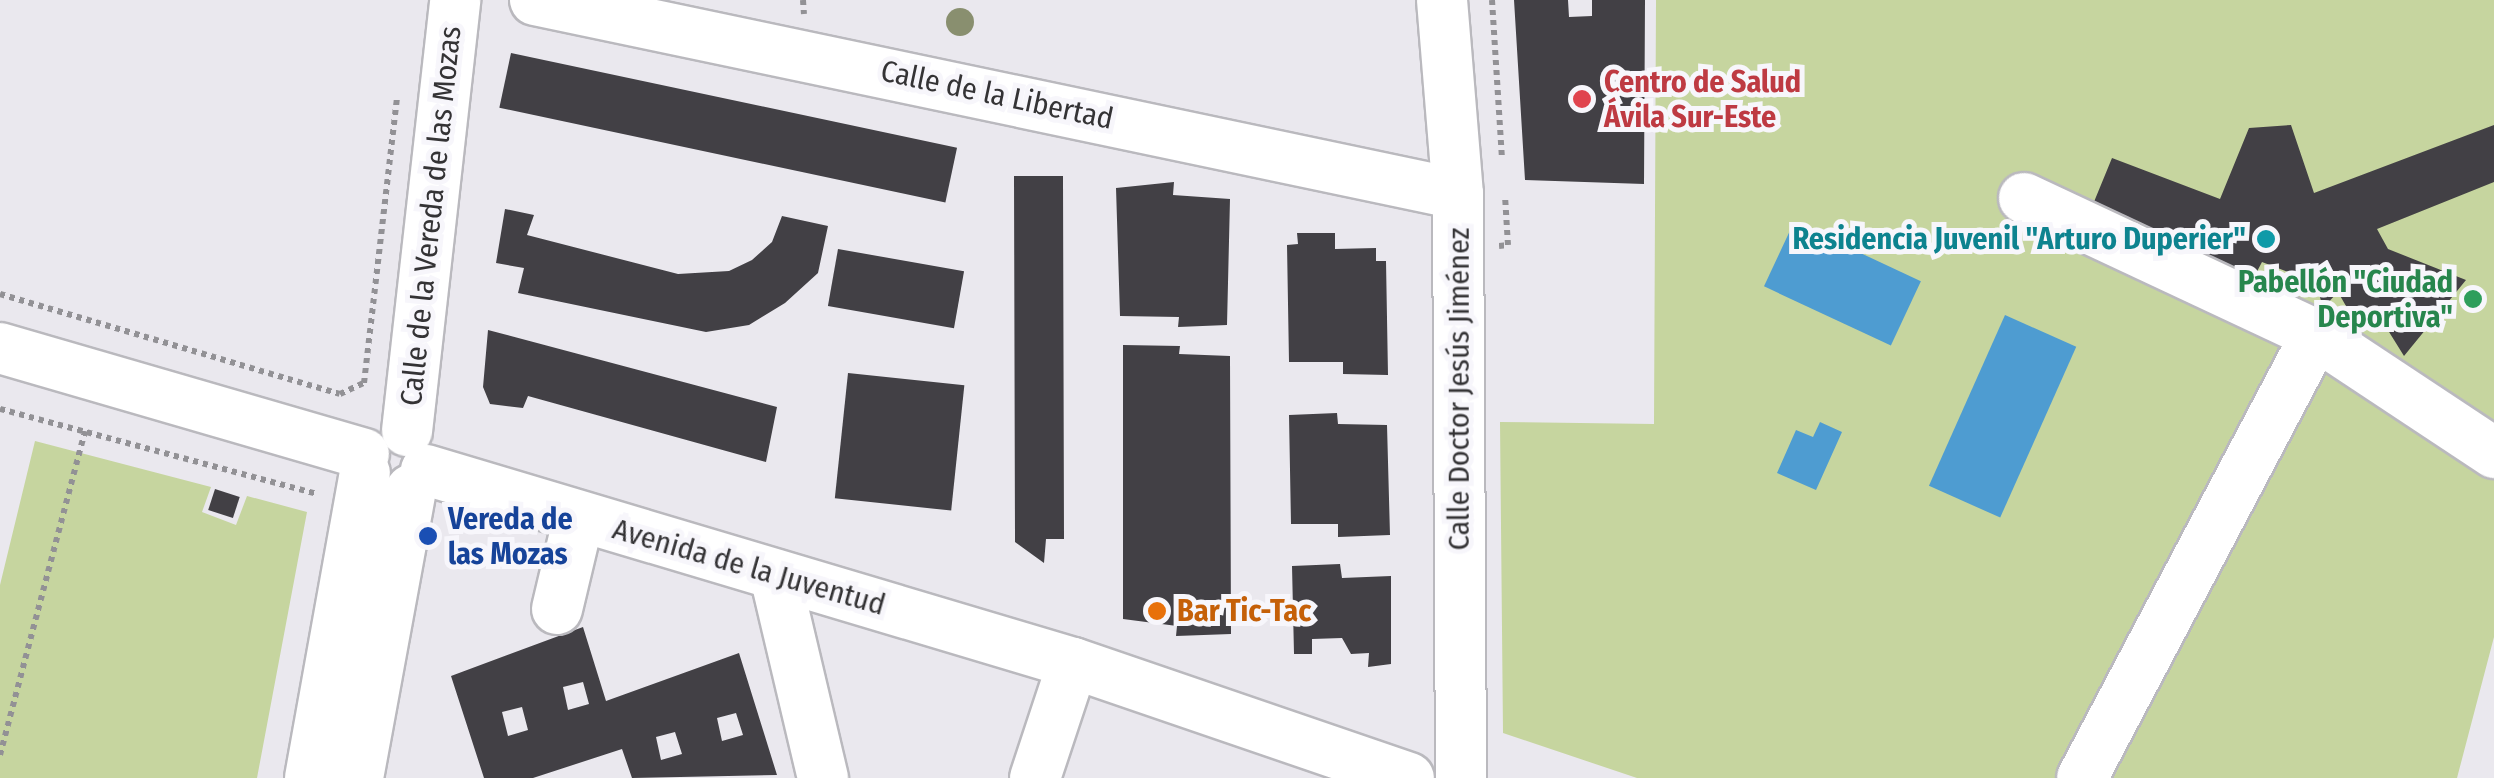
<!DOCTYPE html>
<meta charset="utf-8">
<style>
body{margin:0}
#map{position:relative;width:2494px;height:778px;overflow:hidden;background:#eae8ee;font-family:"Fira Sans Condensed",sans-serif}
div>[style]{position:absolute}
.green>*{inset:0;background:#c6d59f}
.water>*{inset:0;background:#4e9cd1;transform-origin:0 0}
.building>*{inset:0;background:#424045;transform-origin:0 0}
.path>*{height:6px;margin-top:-3px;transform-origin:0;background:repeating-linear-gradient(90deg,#929195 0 5px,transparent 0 10px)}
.roads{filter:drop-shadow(2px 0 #bab9be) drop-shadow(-2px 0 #bab9be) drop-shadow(0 2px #bab9be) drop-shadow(0 -2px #bab9be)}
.minor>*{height:50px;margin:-25px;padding:0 25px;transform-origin:25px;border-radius:25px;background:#fff}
.trees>*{width:28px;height:28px;margin:-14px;border-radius:50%;background:#898f6f}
.dots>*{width:28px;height:28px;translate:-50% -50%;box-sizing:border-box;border:5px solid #f7f6fb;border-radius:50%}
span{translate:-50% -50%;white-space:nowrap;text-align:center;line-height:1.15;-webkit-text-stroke:10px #f7f6fb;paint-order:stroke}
.health-label{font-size:30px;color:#be3a42;font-weight:700}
.left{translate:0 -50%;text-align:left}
.street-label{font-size:30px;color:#343335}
.culture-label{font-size:30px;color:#0d838f;font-weight:700}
.right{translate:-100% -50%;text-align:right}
.leisure-label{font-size:30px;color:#27864d;font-weight:700}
.transit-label{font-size:30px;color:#164399;font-weight:700}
.food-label{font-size:30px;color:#c56008;font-weight:700}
</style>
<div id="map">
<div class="green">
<i style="clip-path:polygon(1656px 0,2494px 0,2494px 637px,2457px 778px,1637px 778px,1503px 733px,1500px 422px,1654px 424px)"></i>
<i style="clip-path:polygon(35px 441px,211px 487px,202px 512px,236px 525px,247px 496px,307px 512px,257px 778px,0 778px,0 585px)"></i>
</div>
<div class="water">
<i style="left:1794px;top:222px;width:140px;height:71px;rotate:25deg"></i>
<i style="left:2005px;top:315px;width:78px;height:187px;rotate:24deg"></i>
<i style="clip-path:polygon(1820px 422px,1842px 432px,1816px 490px,1777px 473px,1796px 430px,1813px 437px)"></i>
</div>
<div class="building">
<i style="clip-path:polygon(1514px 0,1568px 0,1569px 17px,1592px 16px,1592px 0,1645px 0,1644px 184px,1525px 180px)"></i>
<i style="left:511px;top:53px;width:456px;height:56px;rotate:12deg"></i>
<i style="clip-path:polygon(2291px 125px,2314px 193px,2494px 125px,2494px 182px,2377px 229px,2388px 249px,2466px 280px,2404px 356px,2376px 311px,2359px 329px,2338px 292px,2323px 308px,2316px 283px,2262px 262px,2252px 281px,2089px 214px,2112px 158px,2220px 199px,2249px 128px)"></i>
<i style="clip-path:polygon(1014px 176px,1063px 176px,1064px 539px,1046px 539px,1044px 563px,1015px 542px)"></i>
<i style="clip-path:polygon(1174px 182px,1173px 195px,1230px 199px,1227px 325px,1178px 327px,1179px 317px,1120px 316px,1116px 188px)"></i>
<i style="clip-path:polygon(505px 209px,534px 215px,527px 235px,678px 274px,729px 271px,752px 260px,772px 242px,782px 216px,828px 226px,818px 273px,785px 303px,749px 325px,706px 332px,518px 293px,524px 268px,496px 263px)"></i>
<i style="clip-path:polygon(1297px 233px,1335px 233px,1335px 249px,1376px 248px,1376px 261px,1386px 261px,1388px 375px,1343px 374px,1343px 362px,1289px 362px,1287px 245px,1298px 244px)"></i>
<i style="left:838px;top:249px;width:128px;height:58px;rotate:10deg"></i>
<i style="clip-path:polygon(488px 330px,777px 407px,766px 462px,528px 396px,523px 408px,490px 404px,483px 387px)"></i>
<i style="clip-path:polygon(1123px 345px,1180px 346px,1179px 354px,1230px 356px,1231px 634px,1176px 636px,1177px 626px,1123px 619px)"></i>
<i style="left:848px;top:373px;width:117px;height:126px;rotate:6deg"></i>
<i style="clip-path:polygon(1337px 413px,1338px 424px,1387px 425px,1390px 535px,1338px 537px,1338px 524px,1291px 524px,1289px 415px)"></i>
<i style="left:215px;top:489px;width:26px;height:22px;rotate:18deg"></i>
<i style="clip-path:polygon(1340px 564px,1342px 578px,1391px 576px,1391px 664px,1368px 667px,1369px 653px,1351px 654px,1342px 638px,1312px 639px,1312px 654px,1294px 654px,1292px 566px)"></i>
<i style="clip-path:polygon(evenodd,583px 627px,606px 701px,739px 653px,777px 775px,632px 778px,622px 749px,533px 778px,484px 778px,451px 676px,583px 627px,583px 682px,589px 704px,568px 710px,563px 687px,583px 682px,583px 627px,522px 707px,528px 730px,508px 736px,502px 712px,522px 707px,583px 627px,736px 713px,743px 735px,722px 741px,717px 718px,736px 713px,583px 627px,675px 732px,682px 754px,661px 760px,656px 737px,675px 732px)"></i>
</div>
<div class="path">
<i style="left:803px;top:0;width:14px;rotate:86deg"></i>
<i style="left:1492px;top:0;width:158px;rotate:86.4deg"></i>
<i style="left:1499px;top:246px;width:9px;rotate:-6deg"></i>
<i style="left:1508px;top:245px;width:49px;rotate:-93.5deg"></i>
<i style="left:0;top:294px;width:354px;rotate:16.4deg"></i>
<i style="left:340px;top:394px;width:26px;rotate:-25deg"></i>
<i style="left:364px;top:383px;width:289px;rotate:-83.4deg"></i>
<i style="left:0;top:409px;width:329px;rotate:15deg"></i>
<i style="left:0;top:755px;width:335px;rotate:-75.3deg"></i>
</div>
<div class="roads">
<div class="minor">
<i style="left:535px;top:0;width:943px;rotate:11.87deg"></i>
<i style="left:1442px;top:0;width:195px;rotate:85.3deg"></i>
<i style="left:1458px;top:194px;width:584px;rotate:89.71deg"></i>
<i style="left:2024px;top:198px;width:323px;rotate:25.1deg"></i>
<i style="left:2316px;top:335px;width:214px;rotate:33.5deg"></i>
<i style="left:0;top:348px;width:379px;rotate:16.2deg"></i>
<i style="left:407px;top:431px;width:434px;rotate:-83.6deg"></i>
<i style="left:426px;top:470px;width:675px;rotate:16.61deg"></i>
<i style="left:1073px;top:663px;width:355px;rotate:18.9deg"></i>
<i style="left:775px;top:575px;width:209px;rotate:76.7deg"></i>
<i style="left:557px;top:609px;width:95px;rotate:-76.6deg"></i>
<i style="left:310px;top:778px;width:310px;rotate:-79.8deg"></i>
<i style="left:358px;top:778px;width:293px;rotate:-79.6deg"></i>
<i style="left:1035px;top:778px;width:121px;rotate:-71.7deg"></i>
<i style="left:2082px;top:778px;width:501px;rotate:-62.16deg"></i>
</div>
</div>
<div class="trees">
<i style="left:960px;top:22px"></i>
</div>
<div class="dots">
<i style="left:1582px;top:99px;background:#e0444e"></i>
<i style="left:2266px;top:239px;background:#0f9aa8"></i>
<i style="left:2473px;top:299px;background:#2e9e5b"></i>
<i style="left:428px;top:536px;background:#1a4fb4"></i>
<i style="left:1157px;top:611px;background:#e8710a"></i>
</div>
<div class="health-label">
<span class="left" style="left:1604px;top:99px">Centro de Salud<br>Ávila Sur-Este</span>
</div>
<div class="street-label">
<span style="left:997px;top:95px;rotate:12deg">Calle de la Libertad</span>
<span style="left:431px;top:216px;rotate:-84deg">Calle de la Vereda de las Mozas</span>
<span style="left:1459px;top:389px;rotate:-90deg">Calle Doctor Jesús Jiménez</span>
<span style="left:749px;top:567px;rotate:16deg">Avenida de la Juventud</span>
</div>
<div class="culture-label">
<span class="right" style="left:2246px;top:239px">Residencia Juvenil "Arturo Duperier"</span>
</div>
<div class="leisure-label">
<span class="right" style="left:2453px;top:299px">Pabellón "Ciudad<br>Deportiva"</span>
</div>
<div class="transit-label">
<span class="left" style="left:448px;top:536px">Vereda de<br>las Mozas</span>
</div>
<div class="food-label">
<span class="left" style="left:1177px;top:611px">Bar Tic-Tac</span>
</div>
</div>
